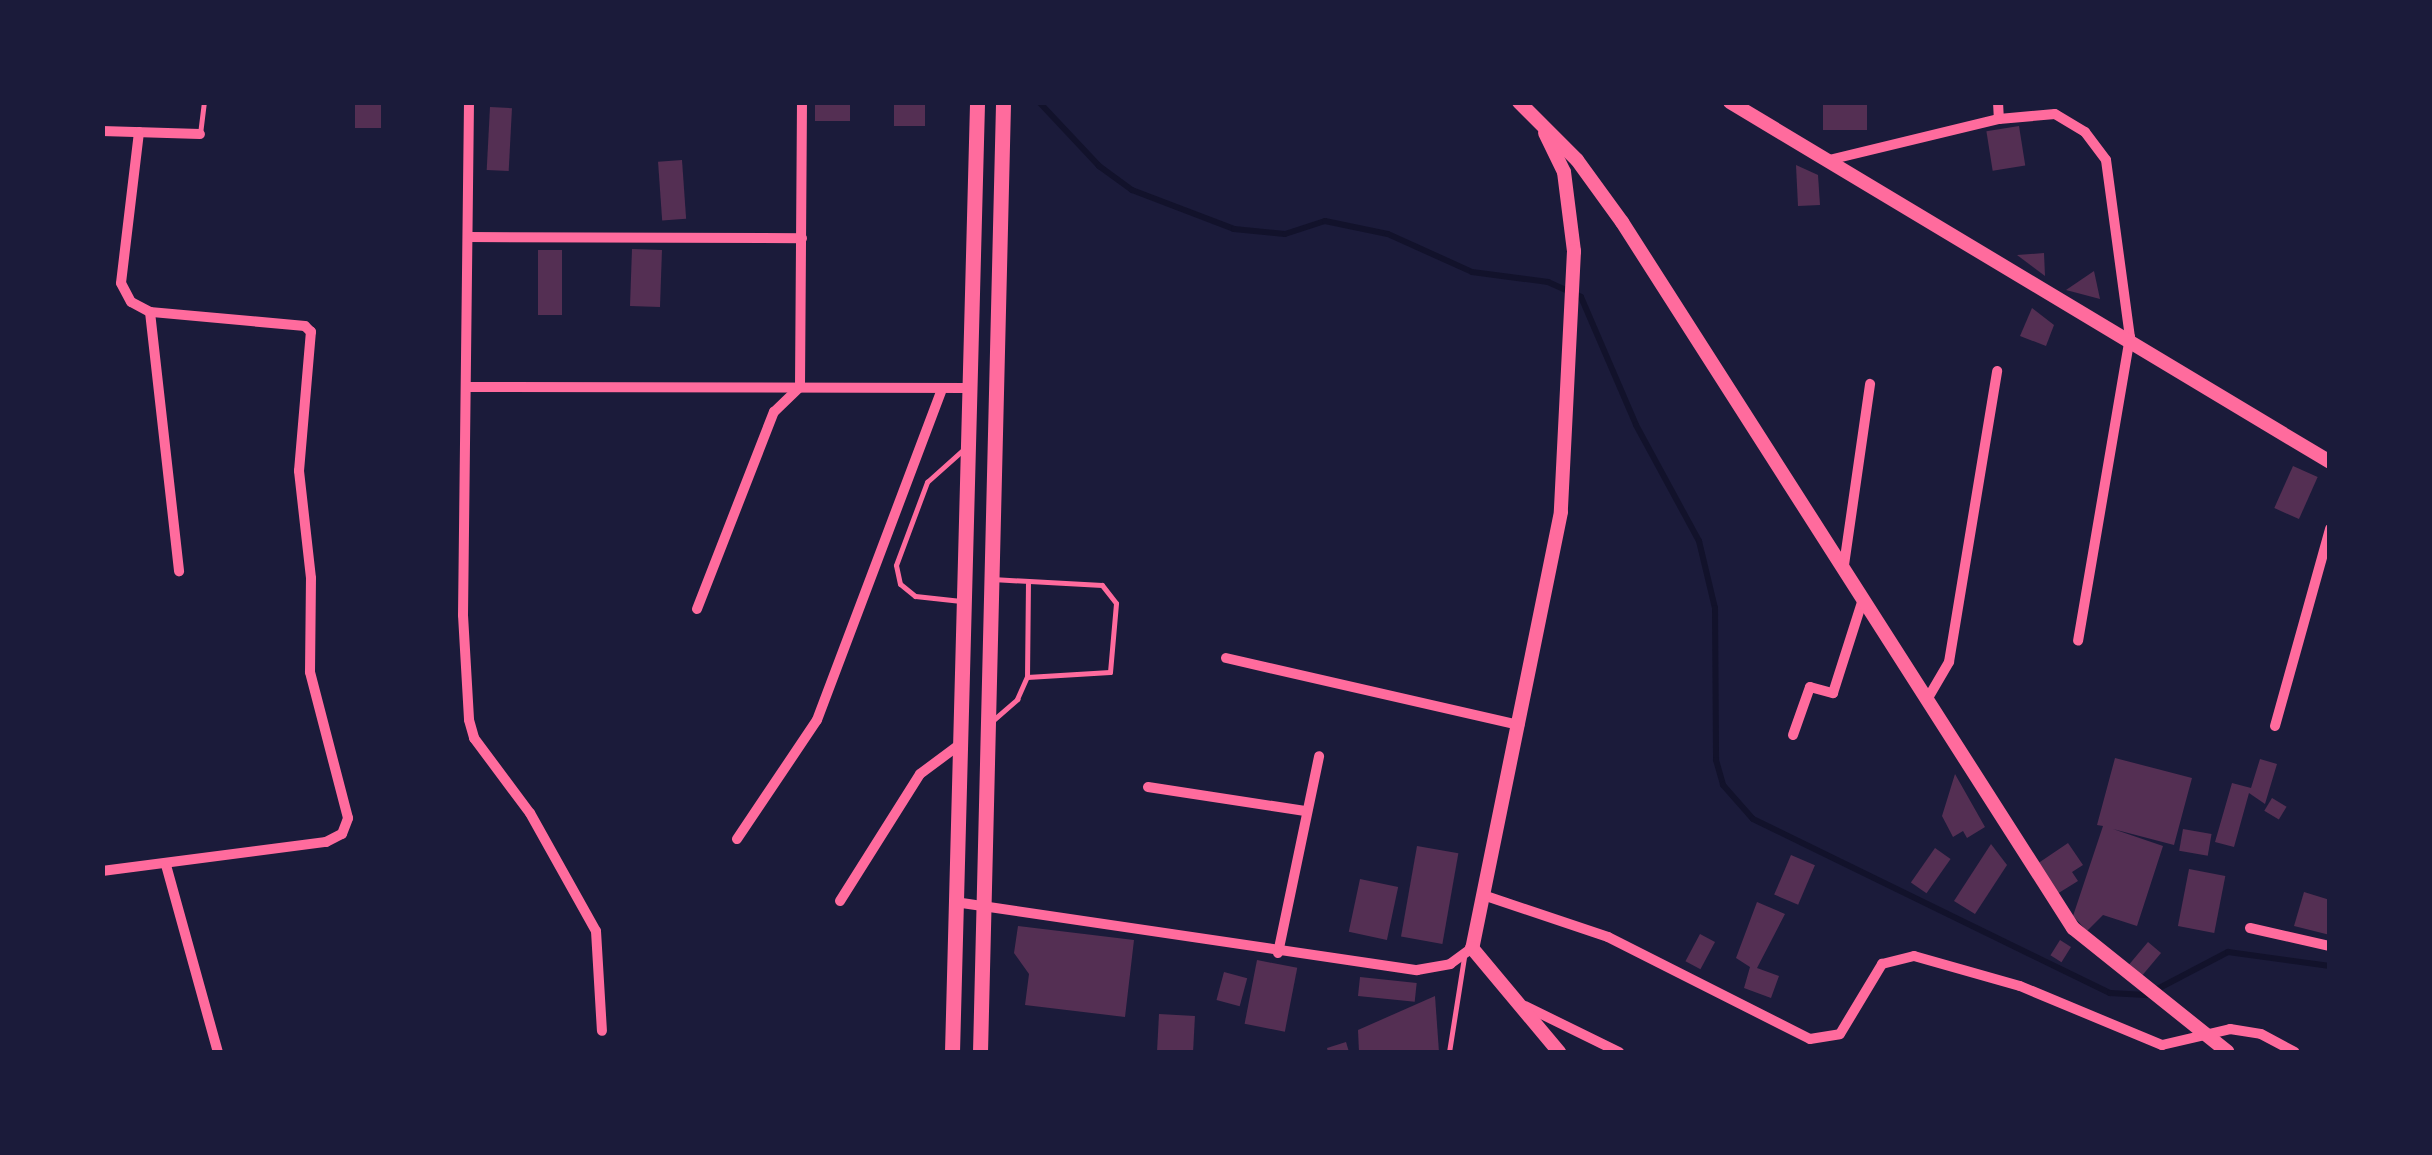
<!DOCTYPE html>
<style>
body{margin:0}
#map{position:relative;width:2432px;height:1155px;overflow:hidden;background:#1b1b3a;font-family:Mulish,sans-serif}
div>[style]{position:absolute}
.stream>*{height:6px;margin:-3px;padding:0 3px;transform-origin:3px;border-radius:3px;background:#12122b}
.building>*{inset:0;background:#542f53;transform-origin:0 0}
.service>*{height:5px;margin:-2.5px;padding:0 2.5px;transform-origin:2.5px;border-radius:2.5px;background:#ff6b9d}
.minor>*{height:10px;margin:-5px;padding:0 5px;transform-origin:5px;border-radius:5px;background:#ff6b9d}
.tertiary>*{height:14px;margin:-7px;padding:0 7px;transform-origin:7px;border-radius:7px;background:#ff6b9d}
.secondary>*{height:15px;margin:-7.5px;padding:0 7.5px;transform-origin:7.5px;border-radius:7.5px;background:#ff6b9d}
span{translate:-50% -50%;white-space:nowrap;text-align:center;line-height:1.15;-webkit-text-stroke:10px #1b1b3a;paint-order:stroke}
.frame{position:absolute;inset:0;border:105px solid #1b1b3a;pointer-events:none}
</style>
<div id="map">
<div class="stream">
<i style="left:1039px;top:102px;width:88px;rotate:46.8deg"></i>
<i style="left:1099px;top:166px;width:41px;rotate:36deg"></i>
<i style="left:1132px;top:190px;width:109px;rotate:20.9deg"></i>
<i style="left:1234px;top:229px;width:51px;rotate:5.6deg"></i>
<i style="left:1285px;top:234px;width:42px;rotate:-18deg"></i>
<i style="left:1325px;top:221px;width:64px;rotate:11.7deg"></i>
<i style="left:1388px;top:234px;width:92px;rotate:24.3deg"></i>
<i style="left:1472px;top:272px;width:77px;rotate:7.5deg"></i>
<i style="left:1548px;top:282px;width:36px;rotate:24deg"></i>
<i style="left:1581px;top:297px;width:139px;rotate:66.7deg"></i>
<i style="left:1636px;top:425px;width:132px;rotate:61.5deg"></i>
<i style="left:1699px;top:541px;width:69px;rotate:76.6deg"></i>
<i style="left:1715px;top:608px;width:152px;rotate:89.6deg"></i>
<i style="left:1716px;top:760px;width:26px;rotate:74deg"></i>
<i style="left:1723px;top:785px;width:45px;rotate:48.6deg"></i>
<i style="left:1753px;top:819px;width:397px;rotate:26deg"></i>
<i style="left:2110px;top:993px;width:36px;rotate:3deg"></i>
<i style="left:2146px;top:995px;width:93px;rotate:-27.7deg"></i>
<i style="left:2228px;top:952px;width:103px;rotate:7.8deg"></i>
</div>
<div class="building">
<i style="left:355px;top:102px;width:26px;height:26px"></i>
<i style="left:815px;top:102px;width:35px;height:19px"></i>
<i style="left:894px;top:102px;width:31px;height:24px"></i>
<i style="left:1823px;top:102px;width:44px;height:28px"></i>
<i style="left:490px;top:107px;width:22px;height:63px;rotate:3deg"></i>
<i style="left:2019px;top:126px;width:40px;height:33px;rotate:81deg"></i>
<i style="left:682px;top:160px;width:59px;height:24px;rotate:86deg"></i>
<i style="clip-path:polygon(1796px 165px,1818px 175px,1820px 205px,1798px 206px)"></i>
<i style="left:632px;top:249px;width:30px;height:57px;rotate:2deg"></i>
<i style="left:538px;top:250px;width:24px;height:65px"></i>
<i style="clip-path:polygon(2044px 253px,2045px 276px,2017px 255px)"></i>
<i style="clip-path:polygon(2094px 271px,2100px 299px,2066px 290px)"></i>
<i style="clip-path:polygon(2032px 308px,2054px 325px,2046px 346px,2020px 336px)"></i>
<i style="left:2293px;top:466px;width:27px;height:46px;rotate:24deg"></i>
<i style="clip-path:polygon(2115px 758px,2192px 778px,2174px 845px,2113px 829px,2163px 846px,2137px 926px,2103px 915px,2087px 931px,2073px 916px,2103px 826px,2097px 825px)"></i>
<i style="clip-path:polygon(2260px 759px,2277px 764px,2265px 804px,2249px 793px,2234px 847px,2215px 842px,2232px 783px,2251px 788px)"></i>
<i style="clip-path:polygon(1955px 774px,1985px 827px,1967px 838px,1963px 831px,1953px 837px,1942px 816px)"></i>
<i style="left:2272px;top:798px;width:17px;height:15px;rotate:31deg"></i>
<i style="left:2183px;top:829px;width:29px;height:22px;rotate:10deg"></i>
<i style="clip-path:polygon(2068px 843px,2083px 865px,2072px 872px,2078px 881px,2057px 894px,2037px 864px)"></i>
<i style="clip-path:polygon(1991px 844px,2007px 865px,1975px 914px,1954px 901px)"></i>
<i style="left:1417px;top:846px;width:42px;height:92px;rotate:10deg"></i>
<i style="left:1935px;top:848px;width:19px;height:42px;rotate:35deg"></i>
<i style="left:1791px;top:855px;width:26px;height:43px;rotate:23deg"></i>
<i style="left:2189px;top:869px;width:37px;height:58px;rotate:11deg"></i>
<i style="left:1360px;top:879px;width:39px;height:54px;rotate:12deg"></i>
<i style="clip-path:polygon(2304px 892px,2330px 900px,2330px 935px,2294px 926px)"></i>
<i style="clip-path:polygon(1757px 902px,1785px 914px,1757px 968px,1779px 976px,1771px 998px,1744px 988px,1750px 967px,1736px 958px)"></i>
<i style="clip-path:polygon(1018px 926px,1134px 940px,1125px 1017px,1025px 1005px,1029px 974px,1014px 953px)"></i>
<i style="left:1700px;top:934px;width:17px;height:31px;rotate:28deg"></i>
<i style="left:2060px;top:940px;width:13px;height:18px;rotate:32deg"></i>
<i style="left:2148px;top:942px;width:17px;height:30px;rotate:40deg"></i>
<i style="left:1257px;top:960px;width:41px;height:65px;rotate:11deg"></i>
<i style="left:1224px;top:972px;width:24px;height:29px;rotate:15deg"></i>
<i style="left:1360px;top:977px;width:57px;height:19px;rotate:6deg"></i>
<i style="clip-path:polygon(1435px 996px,1439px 1052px,1359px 1052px,1358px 1030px)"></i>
<i style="left:1159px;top:1014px;width:36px;height:38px;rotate:3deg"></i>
<i style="clip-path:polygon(1346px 1042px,1349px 1052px,1328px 1052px,1327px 1048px)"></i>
</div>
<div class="service">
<i style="left:200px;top:134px;width:32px;rotate:-83deg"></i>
<i style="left:961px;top:601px;width:46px;rotate:-173.8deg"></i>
<i style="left:915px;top:596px;width:19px;rotate:-141deg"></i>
<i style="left:900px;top:584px;width:19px;rotate:-102deg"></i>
<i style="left:896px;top:565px;width:89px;rotate:-69.5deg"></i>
<i style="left:927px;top:482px;width:50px;rotate:-41.7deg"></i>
<i style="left:1027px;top:677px;width:94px;rotate:-89.4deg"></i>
<i style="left:991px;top:722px;width:35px;rotate:-41deg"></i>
<i style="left:1017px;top:699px;width:24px;rotate:-66deg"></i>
<i style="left:1027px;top:677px;width:83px;rotate:-3.4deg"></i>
<i style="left:1110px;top:672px;width:69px;rotate:-85deg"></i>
<i style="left:1116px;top:603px;width:23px;rotate:-128deg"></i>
<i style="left:1102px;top:585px;width:110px;rotate:-176.9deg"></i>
<i style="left:1449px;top:1052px;width:96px;rotate:-81deg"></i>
</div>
<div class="minor">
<i style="left:469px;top:102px;width:513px;rotate:90.67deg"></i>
<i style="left:463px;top:615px;width:105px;rotate:86.7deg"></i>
<i style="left:469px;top:720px;width:19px;rotate:74deg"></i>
<i style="left:474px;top:738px;width:94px;rotate:53.3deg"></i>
<i style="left:530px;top:813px;width:135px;rotate:60.8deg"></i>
<i style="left:596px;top:931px;width:100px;rotate:86.6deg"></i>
<i style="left:1998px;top:102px;width:17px;rotate:87deg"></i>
<i style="left:102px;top:131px;width:98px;rotate:1.8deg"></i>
<i style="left:1829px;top:160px;width:175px;rotate:-13.6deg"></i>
<i style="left:1999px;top:119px;width:56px;rotate:-5.1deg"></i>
<i style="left:2055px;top:114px;width:35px;rotate:31deg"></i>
<i style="left:2085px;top:132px;width:35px;rotate:53deg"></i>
<i style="left:2106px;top:160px;width:179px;rotate:82.3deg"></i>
<i style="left:2130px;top:337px;width:308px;rotate:99.7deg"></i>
<i style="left:468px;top:237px;width:334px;rotate:0.2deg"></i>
<i style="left:150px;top:312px;width:261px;rotate:83.6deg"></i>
<i style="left:466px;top:387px;width:502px;rotate:0.11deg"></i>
<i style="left:1844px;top:565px;width:183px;rotate:-81.8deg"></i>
<i style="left:697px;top:609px;width:212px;rotate:-68.7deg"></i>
<i style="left:774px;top:412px;width:36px;rotate:-44deg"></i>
<i style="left:800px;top:387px;width:285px;rotate:-89.6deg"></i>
<i style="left:1226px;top:658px;width:301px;rotate:12.9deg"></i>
<i style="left:1928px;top:698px;width:42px;rotate:-59.7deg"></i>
<i style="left:1949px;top:662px;width:295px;rotate:-80.6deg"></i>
<i style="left:2275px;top:726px;width:205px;rotate:-74.4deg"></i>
<i style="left:1793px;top:735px;width:51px;rotate:-70.5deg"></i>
<i style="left:1810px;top:687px;width:24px;rotate:15deg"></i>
<i style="left:1833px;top:693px;width:99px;rotate:-72.3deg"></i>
<i style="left:1148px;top:787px;width:159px;rotate:8.7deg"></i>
<i style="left:737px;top:839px;width:143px;rotate:-56.1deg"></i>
<i style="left:817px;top:720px;width:354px;rotate:-69.3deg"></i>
<i style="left:166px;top:865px;width:194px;rotate:74.5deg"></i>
<i style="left:102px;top:871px;width:226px;rotate:-7.4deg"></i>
<i style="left:326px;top:842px;width:18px;rotate:-27deg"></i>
<i style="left:342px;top:834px;width:17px;rotate:-69deg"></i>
<i style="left:348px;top:818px;width:151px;rotate:-104.6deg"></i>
<i style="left:310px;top:672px;width:94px;rotate:-89.4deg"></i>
<i style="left:311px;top:578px;width:108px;rotate:-96.4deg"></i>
<i style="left:299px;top:471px;width:140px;rotate:-85.1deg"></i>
<i style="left:311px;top:332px;width:8px;rotate:-135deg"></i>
<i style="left:305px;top:326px;width:156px;rotate:-174.8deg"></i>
<i style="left:150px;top:312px;width:21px;rotate:-152deg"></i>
<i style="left:131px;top:302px;width:21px;rotate:-118deg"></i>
<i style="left:121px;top:283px;width:152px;rotate:-83.2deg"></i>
<i style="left:1483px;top:895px;width:132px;rotate:18.6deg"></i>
<i style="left:1608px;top:937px;width:226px;rotate:26.8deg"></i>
<i style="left:1810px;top:1039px;width:30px;rotate:-9deg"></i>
<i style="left:1840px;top:1034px;width:82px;rotate:-59deg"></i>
<i style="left:1882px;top:964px;width:33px;rotate:-14deg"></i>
<i style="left:1914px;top:956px;width:110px;rotate:15.8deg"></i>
<i style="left:2020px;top:986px;width:154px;rotate:22.6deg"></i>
<i style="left:2162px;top:1045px;width:70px;rotate:-13.2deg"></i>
<i style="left:2230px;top:1029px;width:31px;rotate:9deg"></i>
<i style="left:2261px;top:1034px;width:38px;rotate:28deg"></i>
<i style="left:840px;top:901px;width:150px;rotate:-57.8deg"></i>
<i style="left:920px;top:774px;width:49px;rotate:-36.6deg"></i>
<i style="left:955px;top:902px;width:467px;rotate:8.4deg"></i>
<i style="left:1417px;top:970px;width:34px;rotate:-10deg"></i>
<i style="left:1450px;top:964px;width:27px;rotate:-36deg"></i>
<i style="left:2250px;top:928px;width:82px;rotate:12.7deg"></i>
<i style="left:1278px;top:953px;width:201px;rotate:-78.2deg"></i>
<i style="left:1525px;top:1006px;width:105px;rotate:26.1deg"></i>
</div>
<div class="tertiary">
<i style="left:1519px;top:102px;width:82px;rotate:45deg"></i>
<i style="left:1577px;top:160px;width:77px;rotate:54deg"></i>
<i style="left:1622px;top:222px;width:838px;rotate:57.43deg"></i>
<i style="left:2073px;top:928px;width:198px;rotate:38.7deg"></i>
<i style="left:1730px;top:102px;width:700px;rotate:30.96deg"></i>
<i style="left:1545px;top:133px;width:43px;rotate:64deg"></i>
<i style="left:1564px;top:172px;width:80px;rotate:82.8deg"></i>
<i style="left:1574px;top:251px;width:261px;rotate:92.9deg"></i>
<i style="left:1561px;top:512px;width:445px;rotate:101.5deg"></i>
<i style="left:1472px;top:948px;width:136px;rotate:50.1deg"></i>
</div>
<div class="secondary">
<i style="left:952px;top:1052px;width:950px;rotate:-88.49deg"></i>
<i style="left:980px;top:1052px;width:950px;rotate:-88.61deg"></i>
</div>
<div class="frame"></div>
</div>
